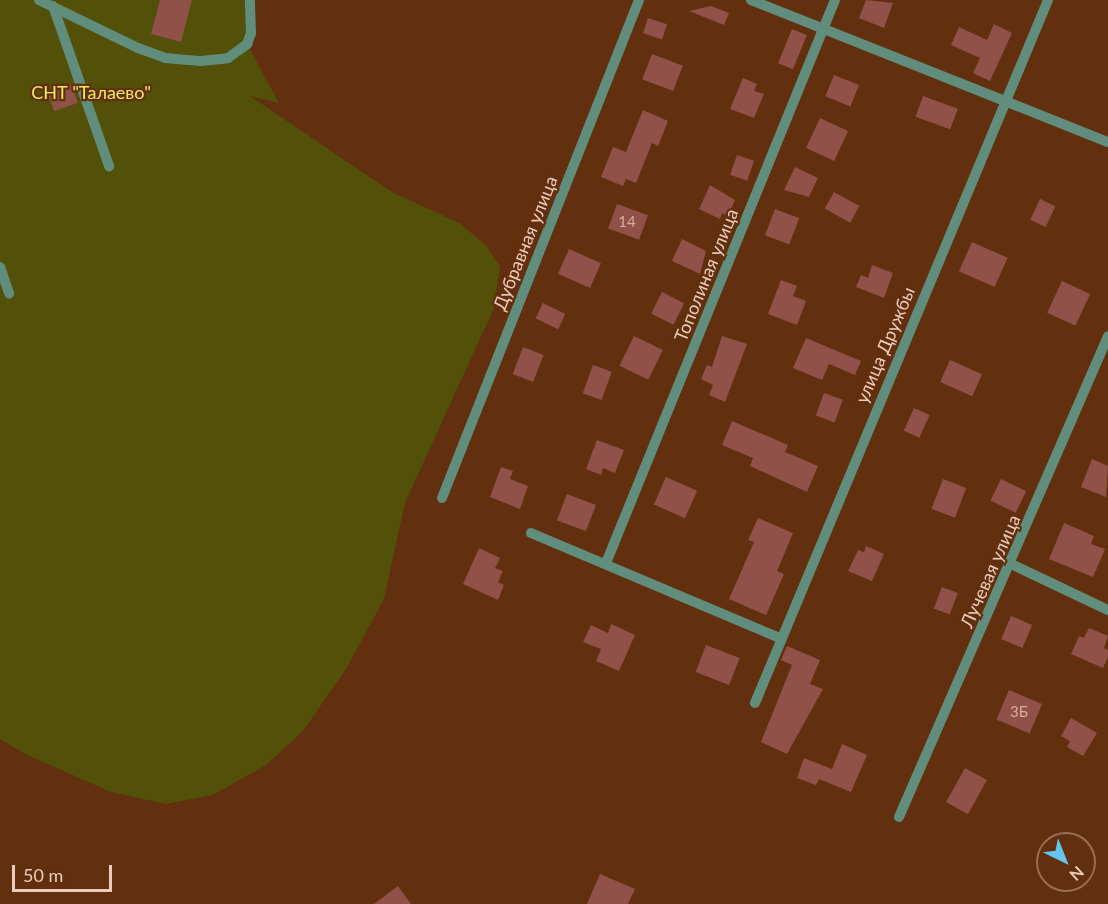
<!DOCTYPE html>
<meta charset="utf-8">
<style>
body{margin:0}
#map{position:relative;width:1108px;height:904px;overflow:hidden;background:#622f0f;font-family:Lato,sans-serif}
div>[style]{position:absolute}
.green>*{inset:0;background:#525009}
.building>*{inset:0;background:#905149;transform-origin:0 0}
.minor>*{height:10px;margin:-5px;padding:0 5px;transform-origin:5px;border-radius:5px;background:#618e7c}
span{translate:-50% -50%;white-space:nowrap;text-align:center;line-height:1.15;-webkit-text-stroke:4.5px #622f0f;paint-order:stroke}
.number-label{font-size:15px;color:#d6ad9f}
.number-label span{-webkit-text-stroke-width:0}
.park-label{font-size:18px;color:#edeb64}
.street-label{font-size:18px;color:#edccbc}
.north{position:absolute;left:1036px;top:832px;width:60px;height:60px;box-sizing:border-box;background:#622f0f;border:2px solid #9a6e54;border-radius:50%;rotate:137deg;font-size:16px;font-weight:700;line-height:24px;text-align:center;color:#edccbc}
.north::after{content:'';display:block;margin:auto;width:21px;height:27px;background:#64c5ee;clip-path:polygon(50% 0,100% 100%,50% 72%,0 100%)}
.scale{position:absolute;left:12px;top:865px;width:100px;height:27px;box-sizing:border-box;border:3px solid #edccbc;border-top:0;padding-left:8px;font-size:18px;line-height:21px;white-space:nowrap;color:#edccbc;-webkit-text-stroke:4px #622f0f;paint-order:stroke}
</style>
<div id="map">
<div class="green">
<i style="clip-path:polygon(0 0,250px 0,247px 44px,279px 103px,250px 96px,392px 192px,459px 223px,486px 245px,500px 267px,494px 308px,405px 503px,384px 599px,346px 669px,303px 731px,266px 765px,213px 795px,166px 804px,111px 792px,27px 755px,0 739px)"></i>
</div>
<div class="building">
<i style="clip-path:polygon(160px 0,192px 0,181px 42px,151px 34px)"></i>
<i style="clip-path:polygon(866px 0,893px 3px,884px 28px,859px 18px)"></i>
<i style="clip-path:polygon(711px 6px,729px 13px,724px 25px,689px 11px)"></i>
<i style="left:648px;top:18px;width:20px;height:16px;rotate:18deg"></i>
<i style="clip-path:polygon(994px 24px,1012px 33px,990px 81px,973px 73px,980px 58px,951px 45px,959px 27px,987px 40px)"></i>
<i style="left:792px;top:29px;width:16px;height:37px;rotate:22deg"></i>
<i style="left:652px;top:54px;width:33px;height:27px;rotate:21deg"></i>
<i style="left:834px;top:75px;width:27px;height:23px;rotate:22deg"></i>
<i style="clip-path:polygon(743px 78px,757px 84px,754px 91px,764px 94px,754px 118px,730px 109px)"></i>
<i style="left:71px;top:84px;width:20px;height:25px;rotate:70deg"></i>
<i style="left:923px;top:96px;width:37px;height:22px;rotate:20deg"></i>
<i style="clip-path:polygon(643px 110px,668px 121px,658px 146px,652px 143px,636px 183px,626px 179px,623px 186px,601px 177px,613px 147px,626px 152px)"></i>
<i style="left:820px;top:118px;width:31px;height:33px;rotate:25deg"></i>
<i style="left:737px;top:155px;width:18px;height:21px;rotate:19deg"></i>
<i style="clip-path:polygon(795px 167px,818px 178px,809px 197px,784px 190px)"></i>
<i style="clip-path:polygon(710px 185px,735px 200px,728px 216px,722px 213px,720px 219px,699px 209px)"></i>
<i style="left:834px;top:192px;width:29px;height:19px;rotate:29deg"></i>
<i style="left:1040px;top:199px;width:17px;height:23px;rotate:25deg"></i>
<i style="left:617px;top:204px;width:33px;height:26px;rotate:20deg"></i>
<i style="left:775px;top:209px;width:26px;height:28px;rotate:21deg"></i>
<i style="clip-path:polygon(682px 239px,706px 251px,700px 274px,672px 261px)"></i>
<i style="left:972px;top:242px;width:39px;height:32px;rotate:24deg"></i>
<i style="left:569px;top:249px;width:35px;height:27px;rotate:24deg"></i>
<i style="clip-path:polygon(872px 265px,893px 273px,884px 298px,856px 287px,861px 275px,868px 278px)"></i>
<i style="clip-path:polygon(781px 280px,797px 286px,793px 296px,806px 301px,797px 325px,768px 314px)"></i>
<i style="left:1062px;top:281px;width:31px;height:35px;rotate:25deg"></i>
<i style="left:662px;top:292px;width:25px;height:24px;rotate:27deg"></i>
<i style="left:543px;top:303px;width:25px;height:17px;rotate:26deg"></i>
<i style="left:634px;top:336px;width:32px;height:33px;rotate:26deg"></i>
<i style="clip-path:polygon(722px 336px,747px 344px,725px 402px,709px 395px,713px 385px,701px 379px,707px 365px,712px 367px)"></i>
<i style="clip-path:polygon(806px 338px,861px 361px,855px 375px,829px 364px,822px 380px,793px 368px)"></i>
<i style="left:523px;top:347px;width:22px;height:29px;rotate:21deg"></i>
<i style="left:950px;top:360px;width:35px;height:24px;rotate:24deg"></i>
<i style="left:593px;top:365px;width:20px;height:30px;rotate:20deg"></i>
<i style="left:824px;top:393px;width:20px;height:24px;rotate:20deg"></i>
<i style="left:914px;top:408px;width:17px;height:25px;rotate:24deg"></i>
<i style="clip-path:polygon(732px 421px,788px 445px,785px 452px,818px 466px,807px 492px,750px 466px,753px 458px,722px 445px)"></i>
<i style="clip-path:polygon(597px 440px,624px 450px,615px 473px,603px 468px,601px 475px,586px 469px)"></i>
<i style="clip-path:polygon(1092px 459px,1108px 466px,1106px 497px,1081px 487px)"></i>
<i style="clip-path:polygon(501px 467px,513px 471px,510px 479px,528px 486px,520px 509px,490px 497px)"></i>
<i style="left:666px;top:477px;width:34px;height:30px;rotate:24deg"></i>
<i style="left:943px;top:479px;width:25px;height:32px;rotate:21deg"></i>
<i style="left:1001px;top:479px;width:28px;height:24px;rotate:26deg"></i>
<i style="left:567px;top:494px;width:31px;height:28px;rotate:21deg"></i>
<i style="clip-path:polygon(758px 518px,793px 533px,777px 571px,784px 574px,766px 615px,729px 599px,754px 542px,748px 540px)"></i>
<i style="clip-path:polygon(1064px 523px,1094px 536px,1091px 544px,1105px 549px,1093px 577px,1049px 559px)"></i>
<i style="clip-path:polygon(866px 546px,884px 554px,872px 581px,848px 571px,858px 550px,864px 552px)"></i>
<i style="clip-path:polygon(479px 548px,500px 558px,495px 568px,503px 571px,498px 582px,504px 585px,498px 600px,463px 584px)"></i>
<i style="left:942px;top:587px;width:17px;height:23px;rotate:21deg"></i>
<i style="left:1011px;top:616px;width:23px;height:25px;rotate:23deg"></i>
<i style="clip-path:polygon(611px 624px,635px 635px,619px 671px,596px 661px,601px 649px,583px 642px,591px 625px,608px 633px)"></i>
<i style="clip-path:polygon(1089px 628px,1108px 636px,1104px 648px,1108px 650px,1108px 657px,1103px 668px,1071px 654px,1079px 636px,1084px 638px)"></i>
<i style="left:706px;top:645px;width:36px;height:29px;rotate:21deg"></i>
<i style="clip-path:polygon(787px 646px,820px 660px,810px 684px,823px 689px,787px 754px,761px 742px,792px 665px,781px 660px)"></i>
<i style="left:1009px;top:690px;width:36px;height:32px;rotate:23deg"></i>
<i style="clip-path:polygon(1071px 718px,1097px 733px,1083px 756px,1067px 747px,1070px 741px,1061px 736px)"></i>
<i style="clip-path:polygon(842px 744px,867px 755px,851px 792px,819px 779px,816px 785px,797px 778px,804px 758px,832px 769px)"></i>
<i style="left:965px;top:768px;width:25px;height:39px;rotate:29deg"></i>
<i style="clip-path:polygon(600px 874px,635px 889px,628px 904px,587px 904px)"></i>
<i style="clip-path:polygon(398px 886px,411px 904px,374px 904px)"></i>
</div>
<div class="minor">
<i style="left:39px;top:0;width:110px;rotate:25.9deg"></i>
<i style="left:138px;top:48px;width:29px;rotate:20deg"></i>
<i style="left:165px;top:58px;width:36px;rotate:5deg"></i>
<i style="left:201px;top:61px;width:27px;rotate:-6deg"></i>
<i style="left:228px;top:58px;width:24px;rotate:-36deg"></i>
<i style="left:247px;top:44px;width:12px;rotate:-70deg"></i>
<i style="left:251px;top:33px;width:33px;rotate:-92deg"></i>
<i style="left:751px;top:0;width:384px;rotate:21.7deg"></i>
<i style="left:53px;top:6px;width:170px;rotate:70.7deg"></i>
<i style="left:0;top:267px;width:28px;rotate:71deg"></i>
<i style="left:442px;top:498px;width:536px;rotate:-68.42deg"></i>
<i style="left:531px;top:533px;width:269px;rotate:22.9deg"></i>
<i style="left:606px;top:563px;width:608px;rotate:-67.87deg"></i>
<i style="left:1011px;top:564px;width:107px;rotate:25.4deg"></i>
<i style="left:755px;top:703px;width:762px;rotate:-67.37deg"></i>
<i style="left:899px;top:817px;width:524px;rotate:-66.51deg"></i>
</div>
<div class="number-label">
<span style="left:627px;top:222px">14</span>
<span style="left:1019px;top:712px">3Б</span>
</div>
<div class="park-label">
<span style="left:91px;top:92px">СНТ "Талаево"</span>
</div>
<div class="street-label">
<span style="left:525px;top:243px;rotate:-68deg">Дубравная улица</span>
<span style="left:706px;top:275px;rotate:-68deg">Тополиная улица</span>
<span style="left:885px;top:345px;rotate:-67deg">улица Дружбы</span>
<span style="left:990px;top:571px;rotate:-66deg">Лучевая улица</span>
</div>
<div class="north">N</div>
<div class="scale">50 m</div>
</div>
